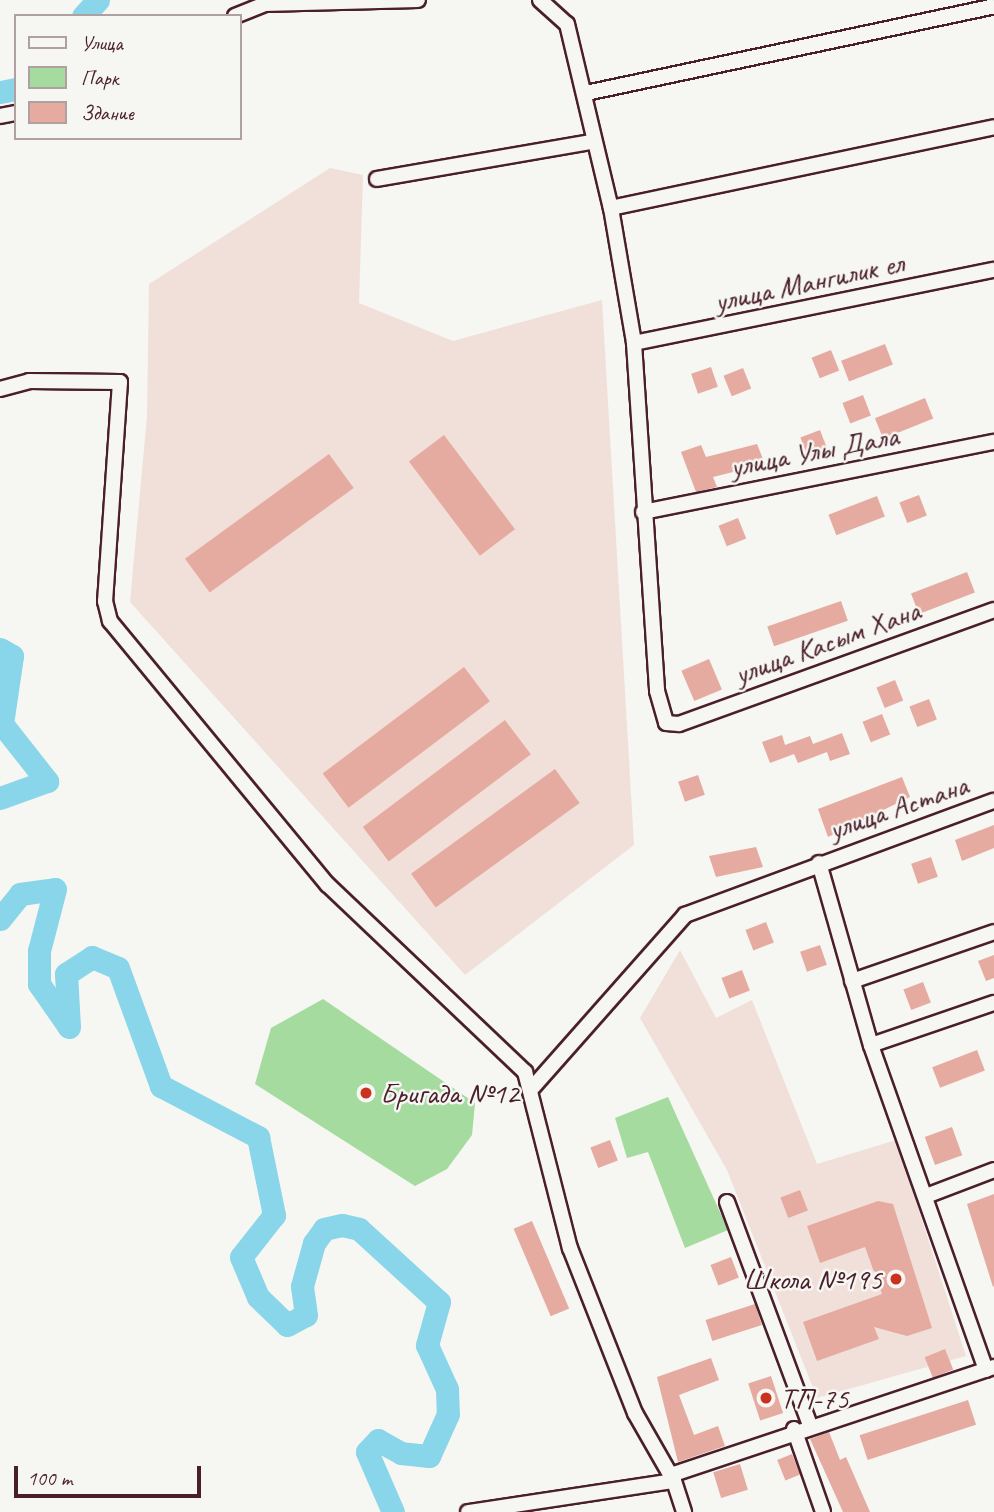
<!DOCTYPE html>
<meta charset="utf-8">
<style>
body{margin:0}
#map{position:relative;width:994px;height:1512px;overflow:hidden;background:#f6f6f2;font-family:Caveat,sans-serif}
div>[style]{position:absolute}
.built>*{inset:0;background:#f1e0d9}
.green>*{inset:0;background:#a5db9e}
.river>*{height:23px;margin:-11.5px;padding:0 11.5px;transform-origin:11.5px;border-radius:11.5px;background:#89d5e9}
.building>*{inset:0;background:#e5aba0;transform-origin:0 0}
.roads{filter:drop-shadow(2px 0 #4a1f2b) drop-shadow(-2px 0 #4a1f2b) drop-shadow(0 2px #4a1f2b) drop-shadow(0 -2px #4a1f2b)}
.minor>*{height:14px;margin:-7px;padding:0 7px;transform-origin:7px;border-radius:7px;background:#f6f6f2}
.dots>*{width:19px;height:19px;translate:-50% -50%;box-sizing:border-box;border:4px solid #f6f6f2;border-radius:50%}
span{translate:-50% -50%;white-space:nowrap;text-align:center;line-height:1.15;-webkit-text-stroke:5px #f6f6f2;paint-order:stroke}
.street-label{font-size:30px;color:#4a1f2b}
.poi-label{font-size:30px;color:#4a1f2b}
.left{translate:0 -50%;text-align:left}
.right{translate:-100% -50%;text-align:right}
.legend{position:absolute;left:14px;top:14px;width:228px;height:126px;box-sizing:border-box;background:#f6f6f2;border:2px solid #b1a0a2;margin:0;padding:9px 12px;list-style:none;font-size:21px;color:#4a1f2b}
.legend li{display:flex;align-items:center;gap:14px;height:35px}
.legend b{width:35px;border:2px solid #b1a0a2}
.scale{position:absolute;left:14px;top:1466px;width:187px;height:32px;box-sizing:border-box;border:4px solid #4a1f2b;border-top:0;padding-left:9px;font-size:21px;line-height:24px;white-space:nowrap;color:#4a1f2b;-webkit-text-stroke:5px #f6f6f2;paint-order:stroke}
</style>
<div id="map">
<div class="built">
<i style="clip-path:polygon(330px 168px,363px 175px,359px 303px,453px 341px,602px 300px,634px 845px,465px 975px,130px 602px,147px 416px,149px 284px)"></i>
<i style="clip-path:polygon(680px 950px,716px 1018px,752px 1000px,817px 1164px,896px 1140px,966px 1356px,817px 1398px,727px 1170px,640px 1018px)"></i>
</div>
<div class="green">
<i style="clip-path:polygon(323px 999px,475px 1103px,472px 1135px,447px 1169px,415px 1186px,255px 1084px,271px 1028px)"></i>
<i style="clip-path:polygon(668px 1097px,728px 1230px,685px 1248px,648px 1152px,627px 1158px,615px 1118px)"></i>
</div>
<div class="river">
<i style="left:83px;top:16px;width:22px;rotate:-47deg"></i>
<i style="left:0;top:92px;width:16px;rotate:-11deg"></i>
<i style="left:0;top:649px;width:14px;rotate:30deg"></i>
<i style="left:12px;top:656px;width:69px;rotate:98.4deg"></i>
<i style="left:2px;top:724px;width:73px;rotate:51.7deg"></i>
<i style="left:47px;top:781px;width:50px;rotate:160.1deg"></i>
<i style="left:0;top:919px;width:32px;rotate:-51deg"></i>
<i style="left:20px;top:894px;width:35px;rotate:-8deg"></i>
<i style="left:55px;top:889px;width:64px;rotate:104.5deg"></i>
<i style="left:39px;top:951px;width:33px;rotate:90deg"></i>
<i style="left:39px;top:984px;width:52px;rotate:55.1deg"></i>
<i style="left:69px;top:1027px;width:53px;rotate:-93.2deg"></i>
<i style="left:66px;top:974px;width:31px;rotate:-33deg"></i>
<i style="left:92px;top:957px;width:28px;rotate:23deg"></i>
<i style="left:118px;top:968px;width:126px;rotate:70deg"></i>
<i style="left:161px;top:1086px;width:110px;rotate:27.7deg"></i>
<i style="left:258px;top:1137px;width:80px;rotate:78.4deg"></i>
<i style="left:274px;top:1215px;width:53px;rotate:128.2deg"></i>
<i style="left:241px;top:1257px;width:43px;rotate:67deg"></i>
<i style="left:258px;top:1297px;width:40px;rotate:44deg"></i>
<i style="left:287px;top:1325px;width:21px;rotate:-28deg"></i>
<i style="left:306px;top:1315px;width:29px;rotate:-98deg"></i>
<i style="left:302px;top:1286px;width:45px;rotate:-74.4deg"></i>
<i style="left:314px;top:1243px;width:17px;rotate:-54deg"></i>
<i style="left:324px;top:1229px;width:18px;rotate:-13deg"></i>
<i style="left:342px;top:1225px;width:17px;rotate:13deg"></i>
<i style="left:359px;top:1229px;width:108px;rotate:42.4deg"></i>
<i style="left:439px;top:1302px;width:45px;rotate:105.6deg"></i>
<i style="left:427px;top:1345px;width:48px;rotate:65.6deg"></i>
<i style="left:447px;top:1389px;width:25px;rotate:88deg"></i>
<i style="left:448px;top:1414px;width:46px;rotate:114.3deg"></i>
<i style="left:429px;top:1456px;width:28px;rotate:-174deg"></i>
<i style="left:401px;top:1453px;width:26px;rotate:-151deg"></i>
<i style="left:378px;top:1440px;width:16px;rotate:133deg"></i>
<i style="left:367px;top:1452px;width:65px;rotate:66.6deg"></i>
</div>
<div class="building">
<i style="left:885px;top:344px;width:22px;height:47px;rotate:69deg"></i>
<i style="left:831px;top:350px;width:22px;height:21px;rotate:68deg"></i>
<i style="left:711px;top:367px;width:21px;height:21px;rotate:71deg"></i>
<i style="left:743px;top:368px;width:22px;height:21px;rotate:68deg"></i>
<i style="left:863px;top:395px;width:22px;height:22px;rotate:69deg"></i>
<i style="left:925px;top:398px;width:22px;height:54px;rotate:68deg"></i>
<i style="left:820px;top:430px;width:22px;height:21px;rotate:69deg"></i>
<i style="left:444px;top:435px;width:118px;height:44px;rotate:53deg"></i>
<i style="clip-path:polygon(757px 444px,765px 464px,713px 477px,717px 487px,696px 492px,681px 452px,701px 445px,706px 457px)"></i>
<i style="left:329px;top:454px;width:42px;height:178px;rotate:54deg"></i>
<i style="left:919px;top:495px;width:22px;height:21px;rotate:69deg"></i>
<i style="left:877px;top:496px;width:22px;height:52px;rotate:69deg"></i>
<i style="left:738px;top:518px;width:22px;height:21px;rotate:68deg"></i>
<i style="left:967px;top:572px;width:22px;height:60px;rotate:69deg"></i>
<i style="left:841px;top:601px;width:21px;height:78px;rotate:71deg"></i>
<i style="left:709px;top:659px;width:33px;height:30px;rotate:67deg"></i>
<i style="left:464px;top:667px;width:43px;height:177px;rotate:53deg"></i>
<i style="left:895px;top:680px;width:22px;height:20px;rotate:68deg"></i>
<i style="left:929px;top:699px;width:22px;height:21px;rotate:69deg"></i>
<i style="left:882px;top:714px;width:22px;height:21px;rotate:68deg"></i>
<i style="left:505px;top:720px;width:43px;height:178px;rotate:53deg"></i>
<i style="clip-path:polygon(842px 733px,850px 754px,830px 761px,827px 752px,798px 763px,794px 754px,770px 763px,762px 742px,782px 735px,785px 745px,810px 736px,813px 744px)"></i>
<i style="left:555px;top:769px;width:42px;height:178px;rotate:54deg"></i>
<i style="left:698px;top:775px;width:21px;height:21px;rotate:71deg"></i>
<i style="clip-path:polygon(902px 777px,910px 797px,828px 837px,818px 809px)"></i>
<i style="clip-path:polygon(994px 825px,994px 848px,962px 861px,955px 840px)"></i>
<i style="clip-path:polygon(756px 847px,763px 867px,716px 877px,709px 856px)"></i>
<i style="left:931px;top:857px;width:21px;height:21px;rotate:71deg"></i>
<i style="left:766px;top:922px;width:22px;height:22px;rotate:69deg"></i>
<i style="left:820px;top:945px;width:21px;height:21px;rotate:71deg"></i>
<i style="clip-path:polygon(994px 955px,994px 978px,986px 981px,978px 961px)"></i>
<i style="left:742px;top:970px;width:22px;height:22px;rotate:69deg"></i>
<i style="left:923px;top:982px;width:22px;height:21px;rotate:69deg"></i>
<i style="left:977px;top:1050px;width:22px;height:48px;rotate:69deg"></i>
<i style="left:952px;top:1127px;width:30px;height:29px;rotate:70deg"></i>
<i style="left:610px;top:1140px;width:22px;height:21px;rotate:69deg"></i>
<i style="left:800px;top:1190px;width:22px;height:21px;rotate:69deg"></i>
<i style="clip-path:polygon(994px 1194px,994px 1286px,993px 1287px,967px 1204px)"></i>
<i style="clip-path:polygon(878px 1201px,893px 1204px,932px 1328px,907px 1336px,874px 1327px,879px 1339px,817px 1361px,803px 1322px,882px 1294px,865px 1247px,820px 1263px,807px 1226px)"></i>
<i style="left:532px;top:1221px;width:95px;height:20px;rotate:67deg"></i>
<i style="left:731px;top:1257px;width:22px;height:22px;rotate:69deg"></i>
<i style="left:755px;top:1304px;width:22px;height:52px;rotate:72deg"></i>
<i style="left:945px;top:1349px;width:22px;height:22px;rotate:68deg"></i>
<i style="clip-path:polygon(711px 1358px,719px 1380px,679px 1395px,694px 1435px,718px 1426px,725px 1446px,678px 1462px,657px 1377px)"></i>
<i style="left:771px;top:1376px;width:39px;height:24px;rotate:72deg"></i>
<i style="left:968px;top:1400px;width:26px;height:114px;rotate:72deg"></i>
<i style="clip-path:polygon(829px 1432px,840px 1460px,846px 1457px,870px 1512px,843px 1512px,810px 1439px)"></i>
<i style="left:792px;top:1454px;width:22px;height:16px;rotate:68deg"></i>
<i style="left:740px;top:1464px;width:27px;height:28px;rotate:73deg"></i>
</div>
<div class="roads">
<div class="minor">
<i style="left:540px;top:0;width:36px;rotate:42deg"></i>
<i style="left:567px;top:24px;width:189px;rotate:76.6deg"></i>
<i style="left:611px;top:208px;width:137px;rotate:80.3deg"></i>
<i style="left:634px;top:343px;width:349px;rotate:86.2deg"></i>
<i style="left:657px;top:691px;width:33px;rotate:74deg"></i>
<i style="left:666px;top:723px;width:13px;rotate:4deg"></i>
<i style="left:679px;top:724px;width:335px;rotate:-19.9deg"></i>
<i style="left:235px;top:16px;width:31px;rotate:-22deg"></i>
<i style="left:264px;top:4px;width:154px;rotate:-1.5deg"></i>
<i style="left:586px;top:93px;width:417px;rotate:-12deg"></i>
<i style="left:0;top:116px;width:16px;rotate:-11deg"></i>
<i style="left:377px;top:179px;width:218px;rotate:-9.8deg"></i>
<i style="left:611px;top:208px;width:391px;rotate:-11.9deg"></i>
<i style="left:634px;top:343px;width:367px;rotate:-11.5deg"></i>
<i style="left:0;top:389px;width:30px;rotate:-15deg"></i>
<i style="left:29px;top:381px;width:91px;rotate:0.6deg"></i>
<i style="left:120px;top:382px;width:220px;rotate:93.9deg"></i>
<i style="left:105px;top:601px;width:21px;rotate:76deg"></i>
<i style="left:110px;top:621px;width:342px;rotate:50.5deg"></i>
<i style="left:328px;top:885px;width:272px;rotate:43.5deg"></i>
<i style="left:525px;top:1072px;width:182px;rotate:75.7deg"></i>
<i style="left:570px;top:1248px;width:177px;rotate:68.5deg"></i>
<i style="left:635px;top:1413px;width:78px;rotate:60.2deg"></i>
<i style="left:674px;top:1481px;width:33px;rotate:72deg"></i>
<i style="left:643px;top:512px;width:358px;rotate:-11.3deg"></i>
<i style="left:819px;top:863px;width:189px;rotate:74.1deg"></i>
<i style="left:852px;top:981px;width:150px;rotate:-19deg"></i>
<i style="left:533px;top:1087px;width:230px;rotate:-48.5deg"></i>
<i style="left:685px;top:915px;width:329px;rotate:-20.3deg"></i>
<i style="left:926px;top:1196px;width:73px;rotate:-20.9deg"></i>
<i style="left:727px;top:1202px;width:238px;rotate:69.6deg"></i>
<i style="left:986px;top:1370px;width:345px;rotate:-109.5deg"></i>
<i style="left:871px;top:1045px;width:130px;rotate:-18.9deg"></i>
<i style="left:794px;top:1429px;width:88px;rotate:70.7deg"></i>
<i style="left:671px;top:1475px;width:341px;rotate:-18.5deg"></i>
<i style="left:468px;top:1512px;width:208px;rotate:-8.6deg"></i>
</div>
</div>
<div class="dots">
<i style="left:366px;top:1093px;background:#c8321e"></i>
<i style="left:896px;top:1279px;background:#c8321e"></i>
<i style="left:766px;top:1398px;background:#c8321e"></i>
</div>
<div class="street-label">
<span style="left:809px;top:282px;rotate:-12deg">улица Мангилик ел</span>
<span style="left:814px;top:451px;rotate:-11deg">улица Улы Дала</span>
<span style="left:827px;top:642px;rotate:-20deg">улица Касым Хана</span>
<span style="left:898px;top:807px;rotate:-19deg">улица Астана</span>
</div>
<div class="poi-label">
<span class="left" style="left:380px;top:1093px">Бригада №12</span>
<span class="right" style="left:882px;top:1279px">Школа №195</span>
<span class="left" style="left:780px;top:1398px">ТП-75</span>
</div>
<ul class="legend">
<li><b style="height:9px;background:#f6f6f2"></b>Улица</li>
<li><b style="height:19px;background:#a5db9e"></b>Парк</li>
<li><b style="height:19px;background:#e5aba0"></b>Здание</li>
</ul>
<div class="scale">100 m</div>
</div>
